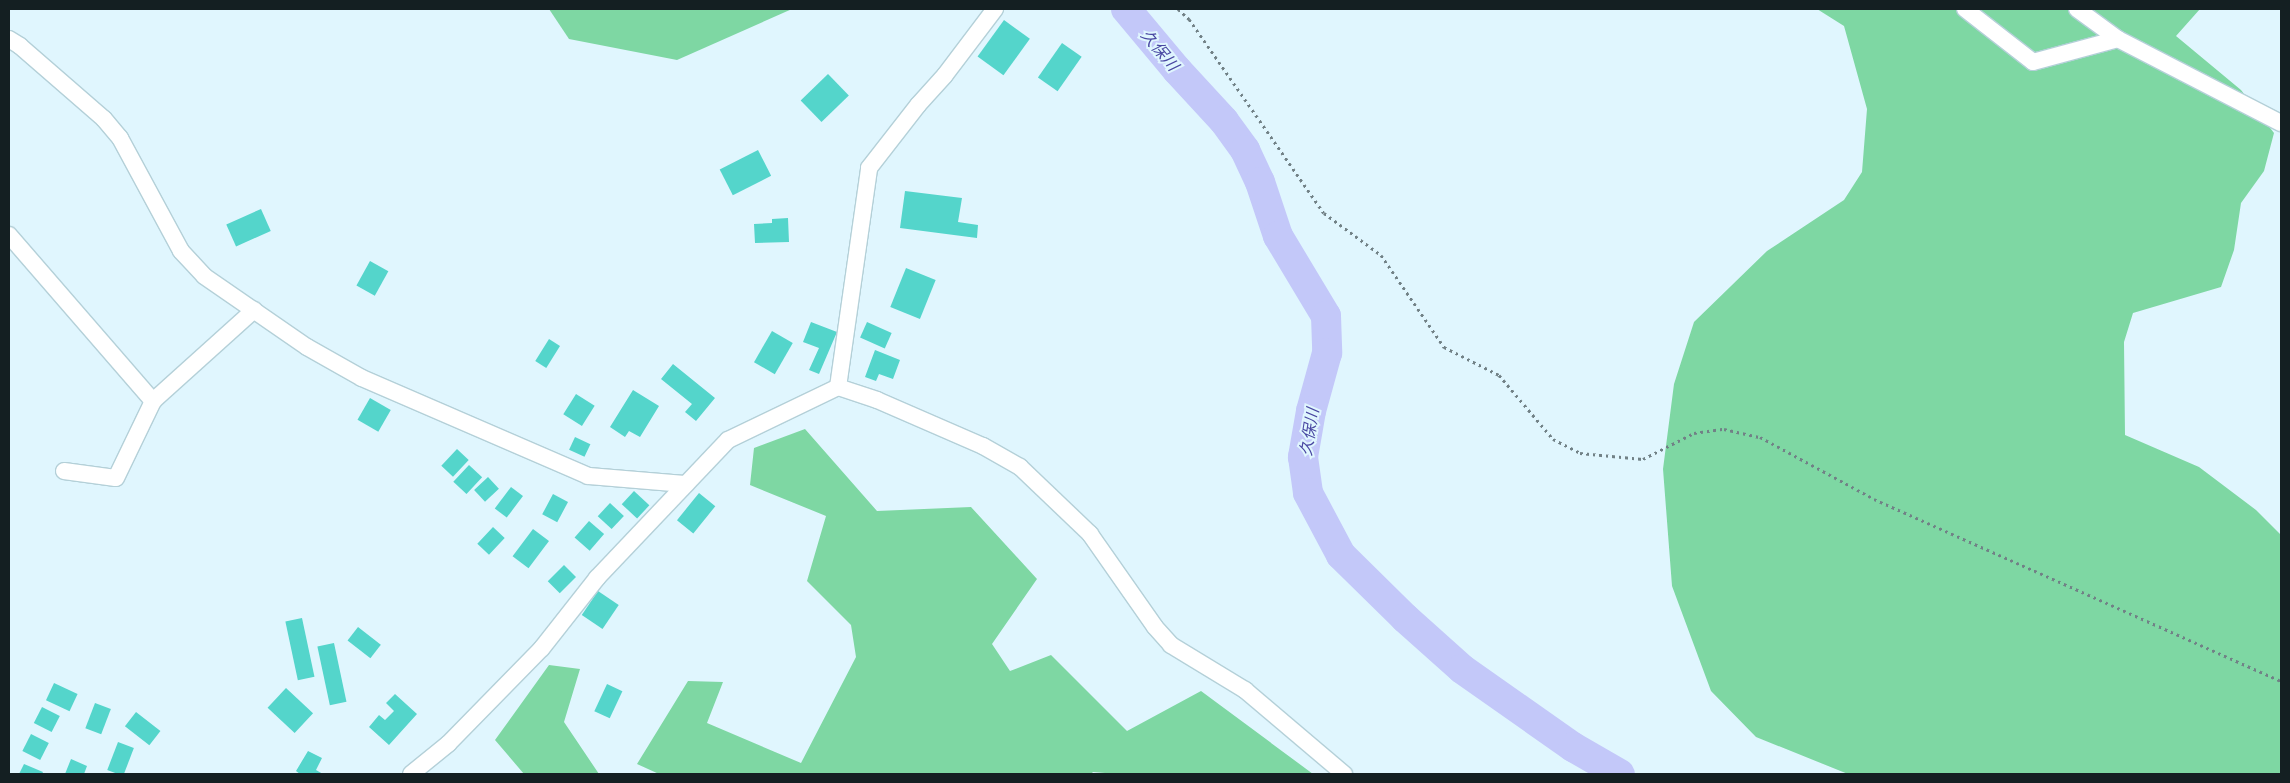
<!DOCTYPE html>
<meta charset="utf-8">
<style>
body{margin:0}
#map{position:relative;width:2290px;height:783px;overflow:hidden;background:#e0f6fe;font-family:"IBM Plex Sans","Noto Sans JP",sans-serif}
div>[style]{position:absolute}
.forest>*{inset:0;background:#7ed7a3}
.river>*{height:30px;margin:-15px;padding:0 15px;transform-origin:15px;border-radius:15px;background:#c3c8f9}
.building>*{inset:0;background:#54d5cb;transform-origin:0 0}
.path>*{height:3px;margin-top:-1.5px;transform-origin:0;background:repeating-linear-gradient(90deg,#718186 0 2.5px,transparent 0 6.5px)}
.roads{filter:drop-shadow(1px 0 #b4d0d8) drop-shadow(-1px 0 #b4d0d8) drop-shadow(0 1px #b4d0d8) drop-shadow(0 -1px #b4d0d8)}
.minor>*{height:16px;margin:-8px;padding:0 8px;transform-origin:8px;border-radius:8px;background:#fff}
span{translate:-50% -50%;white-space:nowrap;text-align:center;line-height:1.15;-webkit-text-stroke:4px #e0f6fe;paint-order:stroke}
.water-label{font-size:16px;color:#4947a2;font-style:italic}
.frame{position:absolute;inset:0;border:10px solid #141f22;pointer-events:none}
</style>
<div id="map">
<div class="forest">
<i style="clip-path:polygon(549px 9px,792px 9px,677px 60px,569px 39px)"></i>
<i style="clip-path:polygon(1817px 9px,2200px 9px,2176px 36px,2241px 90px,2274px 133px,2264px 171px,2241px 203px,2234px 250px,2221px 287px,2133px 313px,2124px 342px,2125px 435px,2199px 467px,2256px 510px,2281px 535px,2281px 774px,1848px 774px,1756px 737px,1711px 691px,1672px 586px,1663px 469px,1674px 384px,1694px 322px,1767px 251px,1844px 200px,1862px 172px,1867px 109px,1844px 26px)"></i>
<i style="clip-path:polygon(805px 429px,877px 511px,971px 507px,1037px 579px,992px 644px,1010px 671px,1051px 655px,1127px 731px,1201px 691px,1313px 774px,1117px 774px,1093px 772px,1091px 774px,659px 774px,637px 764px,688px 681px,723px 682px,707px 723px,801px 763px,856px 657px,851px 625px,807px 581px,826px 516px,750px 485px,754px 448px)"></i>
<i style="clip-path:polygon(549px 665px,580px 669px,564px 722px,599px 774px,524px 774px,495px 740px)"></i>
</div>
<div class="river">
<i style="left:1126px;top:9px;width:80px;rotate:50.1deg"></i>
<i style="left:1177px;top:70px;width:69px;rotate:47.3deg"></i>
<i style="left:1224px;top:121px;width:36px;rotate:54deg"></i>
<i style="left:1245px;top:150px;width:35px;rotate:65deg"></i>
<i style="left:1260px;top:182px;width:57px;rotate:71.6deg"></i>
<i style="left:1278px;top:236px;width:93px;rotate:59deg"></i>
<i style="left:1326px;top:316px;width:37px;rotate:88deg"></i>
<i style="left:1327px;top:353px;width:60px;rotate:105.4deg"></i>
<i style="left:1311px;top:411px;width:47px;rotate:99.9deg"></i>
<i style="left:1303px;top:457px;width:36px;rotate:82deg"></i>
<i style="left:1308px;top:493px;width:70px;rotate:62deg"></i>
<i style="left:1341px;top:555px;width:90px;rotate:44.5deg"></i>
<i style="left:1405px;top:618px;width:76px;rotate:41.8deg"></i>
<i style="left:1462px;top:669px;width:136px;rotate:35.1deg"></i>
<i style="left:1573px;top:747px;width:54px;rotate:29.9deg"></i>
</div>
<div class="building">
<i style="left:1004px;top:20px;width:32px;height:45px;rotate:36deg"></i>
<i style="left:1062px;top:43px;width:24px;height:42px;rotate:35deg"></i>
<i style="left:828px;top:74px;width:30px;height:38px;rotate:46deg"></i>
<i style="left:758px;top:150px;width:29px;height:43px;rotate:63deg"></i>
<i style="clip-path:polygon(905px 191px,962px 198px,958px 222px,978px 225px,977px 238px,900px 228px)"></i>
<i style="left:261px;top:209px;width:24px;height:38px;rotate:66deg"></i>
<i style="clip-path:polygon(788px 218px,789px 242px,755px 243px,754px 224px,772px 223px,772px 219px)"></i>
<i style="left:370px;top:261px;width:21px;height:28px;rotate:29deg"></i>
<i style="left:906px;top:268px;width:32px;height:42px;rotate:22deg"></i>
<i style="clip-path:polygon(811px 322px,837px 332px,819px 374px,809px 370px,819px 348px,803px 342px)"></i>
<i style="left:867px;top:322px;width:27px;height:17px;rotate:24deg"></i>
<i style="left:772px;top:331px;width:24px;height:36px;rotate:30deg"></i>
<i style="left:549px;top:339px;width:13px;height:26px;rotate:32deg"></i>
<i style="clip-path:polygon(875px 350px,900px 360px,893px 379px,879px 374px,876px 381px,865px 377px)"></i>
<i style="clip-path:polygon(673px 364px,715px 398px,696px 421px,685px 412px,692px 404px,661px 379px)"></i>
<i style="clip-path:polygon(633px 390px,659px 406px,640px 437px,629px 431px,625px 437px,610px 427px)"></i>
<i style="left:576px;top:394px;width:22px;height:24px;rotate:32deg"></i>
<i style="left:370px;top:398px;width:24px;height:25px;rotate:30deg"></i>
<i style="left:575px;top:437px;width:17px;height:14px;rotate:25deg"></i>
<i style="left:457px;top:449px;width:16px;height:23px;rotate:43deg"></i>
<i style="left:469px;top:465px;width:18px;height:23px;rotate:43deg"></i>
<i style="left:488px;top:477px;width:16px;height:19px;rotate:47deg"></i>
<i style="left:511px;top:487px;width:15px;height:27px;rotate:37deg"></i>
<i style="left:634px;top:491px;width:21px;height:18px;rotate:43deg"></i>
<i style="left:699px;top:493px;width:21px;height:35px;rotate:39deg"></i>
<i style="left:553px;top:494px;width:17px;height:23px;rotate:28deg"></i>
<i style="left:610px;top:503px;width:19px;height:18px;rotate:43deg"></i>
<i style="left:589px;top:521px;width:20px;height:22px;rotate:41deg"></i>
<i style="left:493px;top:527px;width:16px;height:23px;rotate:43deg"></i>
<i style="left:533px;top:529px;width:20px;height:34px;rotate:37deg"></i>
<i style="left:564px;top:565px;width:17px;height:23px;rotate:45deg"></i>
<i style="left:598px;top:591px;width:25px;height:29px;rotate:34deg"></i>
<i style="left:302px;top:618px;width:60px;height:17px;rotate:78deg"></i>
<i style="left:358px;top:627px;width:29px;height:17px;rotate:38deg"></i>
<i style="left:334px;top:643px;width:60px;height:17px;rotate:78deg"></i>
<i style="left:54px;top:683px;width:26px;height:19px;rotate:25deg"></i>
<i style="left:607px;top:684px;width:17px;height:30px;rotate:25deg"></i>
<i style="left:286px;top:688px;width:37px;height:27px;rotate:43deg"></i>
<i style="clip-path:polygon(395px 694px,417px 714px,389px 745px,369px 727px,379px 715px,385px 720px,394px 711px,386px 703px)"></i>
<i style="left:95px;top:703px;width:17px;height:27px;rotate:21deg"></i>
<i style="left:42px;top:707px;width:20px;height:18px;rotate:27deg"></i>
<i style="left:136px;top:712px;width:31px;height:18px;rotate:38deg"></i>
<i style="left:31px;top:734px;width:20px;height:19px;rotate:27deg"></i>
<i style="left:118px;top:742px;width:17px;height:30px;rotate:21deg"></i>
<i style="clip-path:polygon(308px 751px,322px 758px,316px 770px,323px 774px,300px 774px,296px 771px)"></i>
<i style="clip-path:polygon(71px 759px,87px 766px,84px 774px,65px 774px)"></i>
<i style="clip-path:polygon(24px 764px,43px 772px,42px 774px,19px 774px)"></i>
</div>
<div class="path">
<i style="left:1178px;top:9px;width:15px;rotate:42deg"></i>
<i style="left:1189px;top:19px;width:236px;rotate:55.2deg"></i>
<i style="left:1324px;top:213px;width:71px;rotate:36.4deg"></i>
<i style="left:1381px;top:255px;width:112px;rotate:55.6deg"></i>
<i style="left:1444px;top:347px;width:62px;rotate:27deg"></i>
<i style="left:1499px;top:375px;width:84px;rotate:49.8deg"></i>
<i style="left:1553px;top:439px;width:30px;rotate:27deg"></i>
<i style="left:1580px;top:453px;width:63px;rotate:5.4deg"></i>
<i style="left:1643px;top:459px;width:57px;rotate:-27deg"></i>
<i style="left:1694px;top:433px;width:30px;rotate:-8deg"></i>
<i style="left:1724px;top:429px;width:37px;rotate:13deg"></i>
<i style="left:1760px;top:437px;width:130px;rotate:28.5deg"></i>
<i style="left:1874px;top:499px;width:446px;rotate:24.1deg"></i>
</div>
<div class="roads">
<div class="minor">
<i style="left:1965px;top:9px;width:86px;rotate:37.9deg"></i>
<i style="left:2033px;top:62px;width:88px;rotate:-15.1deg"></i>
<i style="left:2077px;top:9px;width:51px;rotate:36.2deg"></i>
<i style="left:2118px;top:39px;width:183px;rotate:27.3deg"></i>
<i style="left:9px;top:39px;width:13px;rotate:32deg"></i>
<i style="left:20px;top:46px;width:111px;rotate:41deg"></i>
<i style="left:104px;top:119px;width:25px;rotate:50deg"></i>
<i style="left:120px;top:138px;width:128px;rotate:61.6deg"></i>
<i style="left:181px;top:251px;width:34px;rotate:47deg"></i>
<i style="left:204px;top:276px;width:125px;rotate:34.6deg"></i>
<i style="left:307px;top:347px;width:63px;rotate:29.4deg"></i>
<i style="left:362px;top:378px;width:246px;rotate:23.4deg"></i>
<i style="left:588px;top:476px;width:98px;rotate:4.7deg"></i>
<i style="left:9px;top:235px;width:220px;rotate:49.1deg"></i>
<i style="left:838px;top:387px;width:221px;rotate:-81.9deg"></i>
<i style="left:869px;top:168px;width:80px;rotate:-52.1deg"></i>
<i style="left:918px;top:105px;width:40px;rotate:-48deg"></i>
<i style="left:945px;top:75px;width:83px;rotate:-52.9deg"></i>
<i style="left:64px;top:471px;width:52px;rotate:7.7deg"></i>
<i style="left:116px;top:478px;width:85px;rotate:-64.3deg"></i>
<i style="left:153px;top:401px;width:136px;rotate:-42deg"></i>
<i style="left:411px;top:774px;width:48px;rotate:-39deg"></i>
<i style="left:448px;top:744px;width:134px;rotate:-45.6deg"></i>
<i style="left:542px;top:648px;width:89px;rotate:-51.8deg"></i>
<i style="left:597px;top:578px;width:190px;rotate:-46.5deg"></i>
<i style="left:728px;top:440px;width:122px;rotate:-25.7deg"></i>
<i style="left:838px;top:387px;width:41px;rotate:18.4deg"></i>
<i style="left:877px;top:400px;width:116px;rotate:23.5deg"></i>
<i style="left:983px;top:446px;width:43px;rotate:29.6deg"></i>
<i style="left:1020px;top:467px;width:97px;rotate:43.7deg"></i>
<i style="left:1090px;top:534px;width:113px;rotate:55deg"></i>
<i style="left:1155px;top:627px;width:24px;rotate:48deg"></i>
<i style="left:1171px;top:645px;width:87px;rotate:31.3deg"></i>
<i style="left:1245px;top:690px;width:130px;rotate:40.3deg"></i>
</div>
</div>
<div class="water-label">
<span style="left:1160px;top:50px;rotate:50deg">久保川</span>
<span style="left:1309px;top:432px;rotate:-81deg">久保川</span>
</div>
<div class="frame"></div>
</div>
